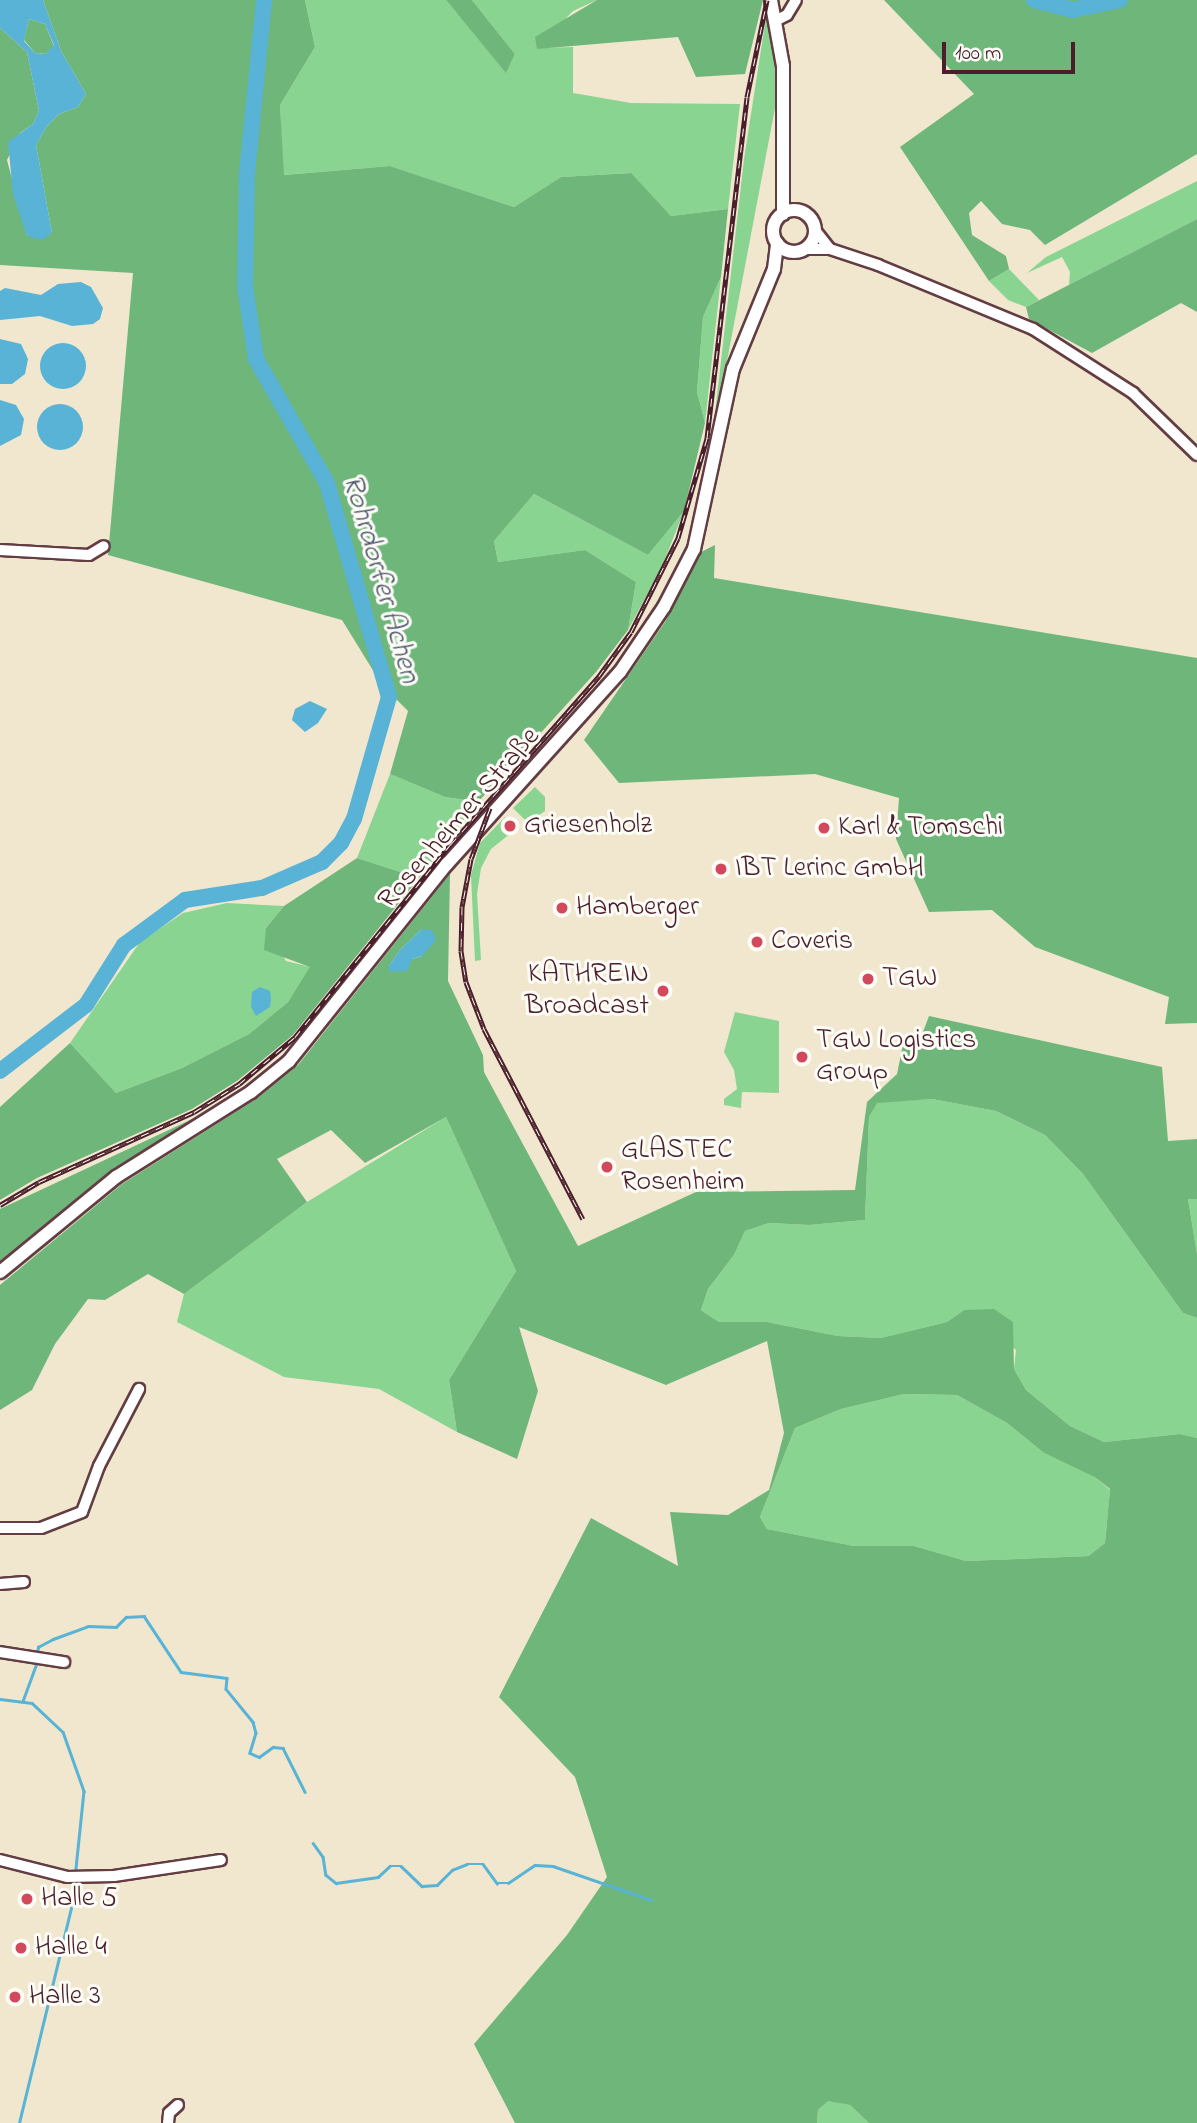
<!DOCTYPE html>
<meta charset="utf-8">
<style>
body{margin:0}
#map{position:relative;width:1197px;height:2123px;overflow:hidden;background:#f0e7ce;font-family:"Indie Flower",sans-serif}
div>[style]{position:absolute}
.green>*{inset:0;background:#8ad491}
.forest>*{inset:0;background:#6fb67b}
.water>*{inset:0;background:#58b3d6}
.round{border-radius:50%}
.stream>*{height:2.5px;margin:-1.25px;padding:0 1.25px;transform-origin:1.25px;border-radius:1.25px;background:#58b3d6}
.river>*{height:16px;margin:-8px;padding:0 8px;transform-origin:8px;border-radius:8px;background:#58b3d6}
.roads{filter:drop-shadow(2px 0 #633d43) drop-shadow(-2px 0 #633d43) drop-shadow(0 2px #633d43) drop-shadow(0 -2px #633d43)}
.minor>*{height:10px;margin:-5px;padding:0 5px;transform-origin:5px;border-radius:5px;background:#fff}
.major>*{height:12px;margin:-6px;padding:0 6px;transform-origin:6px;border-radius:6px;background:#fff}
.major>.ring{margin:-6px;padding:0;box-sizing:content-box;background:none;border:12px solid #fff;border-radius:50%}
.rail>*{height:5px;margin-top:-2.5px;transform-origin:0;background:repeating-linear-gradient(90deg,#fdfcf7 0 8px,#4a1f2b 0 16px);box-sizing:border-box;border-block:2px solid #4a1f2b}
.dots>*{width:19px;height:19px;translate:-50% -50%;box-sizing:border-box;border:4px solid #fdfcf7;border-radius:50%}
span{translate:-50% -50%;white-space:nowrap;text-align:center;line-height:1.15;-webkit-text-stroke:6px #fdfcf7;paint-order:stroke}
.street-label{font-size:28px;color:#4a1f2b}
.poi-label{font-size:28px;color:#4a1f2b}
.left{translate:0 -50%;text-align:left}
.right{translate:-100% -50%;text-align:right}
.water-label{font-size:30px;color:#505a6f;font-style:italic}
.scale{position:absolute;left:942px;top:42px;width:133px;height:32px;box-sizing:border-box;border:4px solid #4a1f2b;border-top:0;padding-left:9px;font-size:21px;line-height:24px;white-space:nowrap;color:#4a1f2b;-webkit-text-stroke:5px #fdfcf7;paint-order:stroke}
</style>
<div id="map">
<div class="green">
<i style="clip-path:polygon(305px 0,446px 0,506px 72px,515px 54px,472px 0,597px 0,573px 11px,537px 48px,573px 47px,573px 93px,631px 103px,740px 104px,728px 209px,671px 216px,630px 173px,561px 177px,514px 207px,390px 166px,283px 175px,280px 105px,315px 47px)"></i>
<i style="clip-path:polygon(767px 11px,775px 40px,775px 108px,712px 440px,744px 159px)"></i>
<i style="clip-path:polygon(1197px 181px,1197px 219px,1069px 285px,1070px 272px,1062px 257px,1027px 273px,1046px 257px)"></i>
<i style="clip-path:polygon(1009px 269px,1039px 300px,1026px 307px,1008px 300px,989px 281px)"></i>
<i style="clip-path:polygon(721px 277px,705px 423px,697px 392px,703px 317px)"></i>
<i style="clip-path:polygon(534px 494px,648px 555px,684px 511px,661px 569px,628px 630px,636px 582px,585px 550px,498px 562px,494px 541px)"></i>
<i style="clip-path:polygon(390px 774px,445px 797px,478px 802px,419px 878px,357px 858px)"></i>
<i style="clip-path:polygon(535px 787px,545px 797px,545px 811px,532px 820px,524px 819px,513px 808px)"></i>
<i style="clip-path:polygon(505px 817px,517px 828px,491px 849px,481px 868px,477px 894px,481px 960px,475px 961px,471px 875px,480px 843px)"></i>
<i style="clip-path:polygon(227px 903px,284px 906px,266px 928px,286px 961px,311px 967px,288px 1002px,249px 1034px,182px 1068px,116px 1093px,70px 1043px,140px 942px,183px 913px)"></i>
<i style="clip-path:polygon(735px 1012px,779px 1021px,779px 1093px,742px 1092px,741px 1108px,724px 1105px,724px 1099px,737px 1089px,734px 1070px,724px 1052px)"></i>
<i style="clip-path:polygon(932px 1099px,996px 1111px,1045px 1135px,1083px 1174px,1183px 1313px,1197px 1318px,1197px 1438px,1180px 1434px,1104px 1442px,1070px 1426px,1026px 1390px,1014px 1369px,1016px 1350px,964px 1310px,947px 1322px,881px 1338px,838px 1336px,767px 1322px,719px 1322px,701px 1310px,708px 1289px,734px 1255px,745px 1231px,769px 1223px,809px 1225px,865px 1220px,869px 1117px,877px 1102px)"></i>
<i style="clip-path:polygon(446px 1117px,516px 1271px,449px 1380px,457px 1432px,379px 1389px,284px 1377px,177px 1322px,184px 1294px,307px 1202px)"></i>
<i style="clip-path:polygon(1188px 1199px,1197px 1199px,1197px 1254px)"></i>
<i style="clip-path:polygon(904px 1394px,957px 1395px,1007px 1423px,1044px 1453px,1096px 1478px,1110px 1490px,1105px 1543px,1090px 1556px,966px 1561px,914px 1546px,854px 1546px,767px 1529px,760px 1517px,795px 1428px,841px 1409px)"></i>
<i style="clip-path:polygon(828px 2100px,850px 2105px,869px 2123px,817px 2123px,818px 2110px)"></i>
</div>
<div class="forest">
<i style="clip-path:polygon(43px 0,305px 0,315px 47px,280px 105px,284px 175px,390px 166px,514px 207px,561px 177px,631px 173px,671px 216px,728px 209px,721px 277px,703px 317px,697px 392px,705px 423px,684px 511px,648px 555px,534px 494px,494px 541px,498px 562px,585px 550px,636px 582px,628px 630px,596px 672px,478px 802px,445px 797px,390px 774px,408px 711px,382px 685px,342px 620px,108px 555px,133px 273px,0 265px,0 28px,27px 52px,39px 111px,33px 124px,20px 133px,7px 160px,27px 236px,52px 233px,36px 145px,46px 127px,59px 114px,78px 107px,86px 94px,61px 51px)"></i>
<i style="clip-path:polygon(446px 0,472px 0,515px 54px,506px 73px)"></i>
<i style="clip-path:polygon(597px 0,763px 0,745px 74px,696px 77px,678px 37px,537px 49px,535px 37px)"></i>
<i style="clip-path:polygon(884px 0,1197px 0,1197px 154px,1045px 245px,1030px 230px,1002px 224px,981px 201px,969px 213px,972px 235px,1006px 256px,1009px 269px,989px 281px,900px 147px,974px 94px)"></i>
<i style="clip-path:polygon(29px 19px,45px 24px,54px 46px,46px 54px,35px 53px,24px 40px)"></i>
<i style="clip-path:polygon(1197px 219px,1197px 312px,1181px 303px,1092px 353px,1029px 319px,1026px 307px)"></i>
<i style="clip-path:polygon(715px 545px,714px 578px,1197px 658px,1197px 1023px,1165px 1024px,1169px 997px,1035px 947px,992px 910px,929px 912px,896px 839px,899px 798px,815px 774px,619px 783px,584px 740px,665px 622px,701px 552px)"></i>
<i style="clip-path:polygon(357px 858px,419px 878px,293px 1035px,237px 1081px,192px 1109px,37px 1178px,0 1200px,0 1107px,70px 1043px,116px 1093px,182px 1068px,249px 1034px,288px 1002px,310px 967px,264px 950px,266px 928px,284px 906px)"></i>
<i style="clip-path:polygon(evenodd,450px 874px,448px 981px,483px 1055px,484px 1072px,578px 1246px,696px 1192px,855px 1190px,867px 1102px,897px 1074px,904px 1040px,920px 1040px,929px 1016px,1162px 1067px,1168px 1141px,1197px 1139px,1197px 1199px,1188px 1199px,1197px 1254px,1197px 1318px,1183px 1313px,1083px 1174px,1045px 1135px,996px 1111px,932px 1099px,877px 1103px,869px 1117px,865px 1220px,809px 1225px,769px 1223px,745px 1231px,734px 1255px,708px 1289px,701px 1310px,719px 1322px,767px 1322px,838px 1336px,881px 1338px,947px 1322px,964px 1310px,994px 1309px,1013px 1322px,1014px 1369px,1026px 1390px,1070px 1426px,1104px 1442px,1180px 1434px,1197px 1438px,1197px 2123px,869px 2123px,850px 2105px,828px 2101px,818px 2110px,817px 2123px,515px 2123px,474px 2044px,567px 1935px,607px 1877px,575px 1777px,499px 1697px,591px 1518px,678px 1566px,670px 1512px,728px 1515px,769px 1490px,784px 1433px,767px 1341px,666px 1385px,519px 1327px,538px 1391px,517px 1459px,457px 1432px,449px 1380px,516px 1271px,446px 1117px,365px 1163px,331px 1130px,277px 1159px,307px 1202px,184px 1294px,148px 1274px,105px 1300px,88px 1299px,55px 1344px,32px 1390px,0 1410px,0 1285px,122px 1184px,259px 1097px,298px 1065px,450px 874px,421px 930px,422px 956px,389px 966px,400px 950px,421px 930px,450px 874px,904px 1394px,957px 1395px,1007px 1423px,1044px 1453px,1096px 1478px,1110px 1489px,1105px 1543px,1089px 1556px,966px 1561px,914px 1546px,854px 1546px,767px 1529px,760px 1517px,795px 1428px,841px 1409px,904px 1394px)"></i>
<i style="clip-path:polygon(205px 1113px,97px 1184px,0 1267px,0 1209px)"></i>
</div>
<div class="water">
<i style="clip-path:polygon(evenodd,0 0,43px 0,61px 51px,86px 94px,78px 107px,59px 114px,46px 127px,36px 145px,52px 233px,42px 240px,27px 236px,13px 194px,8px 142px,33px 124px,39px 111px,27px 52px,0 28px,0 0,29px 19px,45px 24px,54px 45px,46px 54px,35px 53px,24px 41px,29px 19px)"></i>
<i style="clip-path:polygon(81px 282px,91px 287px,103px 308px,100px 319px,93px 324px,72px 326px,40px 316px,0 320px,0 291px,5px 288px,41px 295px,58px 284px)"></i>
<i style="clip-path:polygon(0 339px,21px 344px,28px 359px,25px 374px,12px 384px,0 384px)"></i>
<i class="round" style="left:40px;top:343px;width:46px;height:46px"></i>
<i style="clip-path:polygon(0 400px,16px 405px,24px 419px,21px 435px,0 446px)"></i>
<i class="round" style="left:37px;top:404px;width:46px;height:46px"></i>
<i style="clip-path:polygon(310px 701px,327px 709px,318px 723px,305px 732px,292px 720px,295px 709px)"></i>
<i style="clip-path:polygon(421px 930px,432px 930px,436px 940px,422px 956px,412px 959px,407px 971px,390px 972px,389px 966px,400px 950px)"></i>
<i style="clip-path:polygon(260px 987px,270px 991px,271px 998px,270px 1007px,256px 1016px,251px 1007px,252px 992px)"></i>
</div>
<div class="stream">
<i style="left:37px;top:1655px;width:8px;rotate:-83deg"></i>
<i style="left:38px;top:1647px;width:17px;rotate:-28deg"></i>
<i style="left:53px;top:1639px;width:37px;rotate:-20deg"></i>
<i style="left:88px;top:1626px;width:28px;rotate:2deg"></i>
<i style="left:116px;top:1627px;width:14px;rotate:-45deg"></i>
<i style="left:126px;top:1617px;width:18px;rotate:-3deg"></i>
<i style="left:144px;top:1616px;width:67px;rotate:56.5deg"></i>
<i style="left:181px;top:1672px;width:46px;rotate:7.4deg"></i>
<i style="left:227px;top:1678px;width:11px;rotate:95deg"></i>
<i style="left:226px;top:1689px;width:43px;rotate:50.7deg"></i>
<i style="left:253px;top:1722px;width:11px;rotate:75deg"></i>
<i style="left:256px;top:1733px;width:21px;rotate:107deg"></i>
<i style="left:250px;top:1753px;width:10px;rotate:24deg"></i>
<i style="left:259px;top:1757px;width:17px;rotate:-36deg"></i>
<i style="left:273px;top:1747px;width:10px;rotate:6deg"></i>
<i style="left:283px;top:1748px;width:49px;rotate:63.4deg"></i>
<i style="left:0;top:1699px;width:32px;rotate:7deg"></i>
<i style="left:32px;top:1703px;width:42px;rotate:43.1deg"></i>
<i style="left:63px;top:1732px;width:63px;rotate:70.4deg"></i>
<i style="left:84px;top:1791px;width:78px;rotate:95.9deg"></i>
<i style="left:23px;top:1700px;width:40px;rotate:-69.8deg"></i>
<i style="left:313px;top:1843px;width:17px;rotate:54deg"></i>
<i style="left:323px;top:1857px;width:18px;rotate:81deg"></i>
<i style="left:326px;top:1875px;width:13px;rotate:39deg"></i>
<i style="left:336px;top:1883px;width:42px;rotate:-8.1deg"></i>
<i style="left:378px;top:1877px;width:16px;rotate:-43deg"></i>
<i style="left:390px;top:1866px;width:11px"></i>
<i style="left:401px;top:1866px;width:29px;rotate:44deg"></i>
<i style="left:422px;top:1886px;width:15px;rotate:-4deg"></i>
<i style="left:437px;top:1885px;width:21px;rotate:-45deg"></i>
<i style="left:452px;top:1870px;width:16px;rotate:-22deg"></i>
<i style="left:467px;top:1864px;width:16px"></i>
<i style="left:483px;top:1864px;width:24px;rotate:54deg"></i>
<i style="left:497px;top:1883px;width:11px"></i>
<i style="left:508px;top:1883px;width:32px;rotate:-34deg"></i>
<i style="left:535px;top:1865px;width:18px;rotate:3deg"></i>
<i style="left:553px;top:1866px;width:104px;rotate:19.1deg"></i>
<i style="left:19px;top:2123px;width:246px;rotate:-76.4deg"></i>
</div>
<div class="river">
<i style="left:1034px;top:0;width:40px;rotate:14.4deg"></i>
<i style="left:1073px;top:10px;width:48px;rotate:-12deg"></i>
<i style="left:0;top:1071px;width:108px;rotate:-37.5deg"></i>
<i style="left:86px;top:1005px;width:71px;rotate:-57.7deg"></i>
<i style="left:124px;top:945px;width:76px;rotate:-36.4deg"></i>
<i style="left:185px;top:900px;width:78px;rotate:-8.9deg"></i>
<i style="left:262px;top:888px;width:65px;rotate:-23.4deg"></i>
<i style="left:322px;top:862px;width:27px;rotate:-45deg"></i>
<i style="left:341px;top:843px;width:27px;rotate:-62deg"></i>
<i style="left:354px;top:819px;width:127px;rotate:-74deg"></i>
<i style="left:389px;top:697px;width:223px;rotate:-106.2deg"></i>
<i style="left:327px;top:483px;width:143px;rotate:-119.8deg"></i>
<i style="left:256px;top:359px;width:74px;rotate:-98.6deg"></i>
<i style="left:245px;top:286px;width:112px;rotate:-89deg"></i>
<i style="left:247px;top:174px;width:175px;rotate:-84.4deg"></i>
</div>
<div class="roads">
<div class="minor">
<i style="left:777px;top:20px;width:11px;rotate:-27deg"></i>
<i style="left:787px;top:15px;width:17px;rotate:-59deg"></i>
<i style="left:815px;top:230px;width:24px;rotate:52deg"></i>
<i style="left:806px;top:249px;width:24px"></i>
<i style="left:830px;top:249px;width:51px;rotate:18.4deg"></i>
<i style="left:878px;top:265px;width:168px;rotate:22.4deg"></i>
<i style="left:1033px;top:329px;width:119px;rotate:32.6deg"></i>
<i style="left:1133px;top:393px;width:89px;rotate:44.1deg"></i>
<i style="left:0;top:550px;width:89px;rotate:3.2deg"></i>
<i style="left:89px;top:555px;width:17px;rotate:-31deg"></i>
<i style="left:0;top:1528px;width:41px"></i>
<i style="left:41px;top:1528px;width:44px;rotate:-21.3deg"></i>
<i style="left:82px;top:1512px;width:49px;rotate:-69.7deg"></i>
<i style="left:99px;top:1466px;width:87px;rotate:-62.5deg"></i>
<i style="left:0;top:1584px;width:24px;rotate:-5deg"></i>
<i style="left:0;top:1652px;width:65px;rotate:8.9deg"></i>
<i style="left:0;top:1860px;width:69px;rotate:14.2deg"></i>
<i style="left:67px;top:1877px;width:47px;rotate:-1.2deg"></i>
<i style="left:114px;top:1876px;width:108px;rotate:-8.5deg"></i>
<i style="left:168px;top:2123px;width:10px;rotate:-84deg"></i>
<i style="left:169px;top:2113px;width:12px;rotate:-42deg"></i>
</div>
<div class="major">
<i style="left:771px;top:0;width:67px;rotate:79.7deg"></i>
<i style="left:783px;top:66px;width:148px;rotate:90deg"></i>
<i class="ring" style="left:773px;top:210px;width:30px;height:30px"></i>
<i style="left:0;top:1272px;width:150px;rotate:-39.3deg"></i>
<i style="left:116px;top:1177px;width:160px;rotate:-32.2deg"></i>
<i style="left:251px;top:1092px;width:49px;rotate:-39.2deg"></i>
<i style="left:289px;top:1061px;width:253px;rotate:-51.3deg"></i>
<i style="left:447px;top:864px;width:258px;rotate:-48deg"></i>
<i style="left:620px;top:672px;width:78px;rotate:-55.9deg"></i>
<i style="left:664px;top:607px;width:65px;rotate:-62.7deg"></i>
<i style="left:694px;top:549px;width:184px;rotate:-77.8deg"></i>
<i style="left:733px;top:369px;width:108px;rotate:-67.7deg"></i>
<i style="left:774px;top:269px;width:26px;rotate:-83deg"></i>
</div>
</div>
<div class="rail">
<i style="left:490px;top:808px;width:54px;rotate:110.4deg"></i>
<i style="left:471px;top:859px;width:49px;rotate:100.6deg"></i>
<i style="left:462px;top:907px;width:44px;rotate:91.3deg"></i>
<i style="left:461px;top:951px;width:31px;rotate:81deg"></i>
<i style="left:466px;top:982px;width:50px;rotate:69deg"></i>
<i style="left:484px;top:1029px;width:214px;rotate:62.5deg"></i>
<i style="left:0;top:1205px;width:45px;rotate:-30.5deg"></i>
<i style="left:39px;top:1182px;width:170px;rotate:-24.3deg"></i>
<i style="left:194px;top:1112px;width:53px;rotate:-31.9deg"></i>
<i style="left:239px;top:1084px;width:73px;rotate:-40deg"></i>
<i style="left:295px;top:1037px;width:248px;rotate:-51.1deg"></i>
<i style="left:451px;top:844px;width:224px;rotate:-48.6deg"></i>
<i style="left:599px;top:676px;width:54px;rotate:-54deg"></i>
<i style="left:631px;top:632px;width:105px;rotate:-63.4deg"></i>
<i style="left:678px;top:538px;width:104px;rotate:-73.8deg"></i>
<i style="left:707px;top:438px;width:343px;rotate:-83.3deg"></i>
<i style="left:747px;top:97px;width:99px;rotate:-78.3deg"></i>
</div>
<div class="dots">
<i style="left:510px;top:826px;background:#d1495b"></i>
<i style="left:824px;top:828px;background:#d1495b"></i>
<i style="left:721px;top:869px;background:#d1495b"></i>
<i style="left:562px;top:908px;background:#d1495b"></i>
<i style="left:757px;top:942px;background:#d1495b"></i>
<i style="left:868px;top:979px;background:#d1495b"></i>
<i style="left:663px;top:991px;background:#d1495b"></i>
<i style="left:802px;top:1057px;background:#d1495b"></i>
<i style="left:607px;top:1167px;background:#d1495b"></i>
<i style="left:27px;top:1899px;background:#d1495b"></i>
<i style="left:21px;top:1948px;background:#d1495b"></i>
<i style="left:15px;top:1997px;background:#d1495b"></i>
</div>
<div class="street-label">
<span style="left:460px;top:819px;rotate:-49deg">Rosenheimer Straße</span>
</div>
<div class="poi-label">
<span class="left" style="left:524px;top:826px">Griesenholz</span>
<span class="left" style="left:838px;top:828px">Karl &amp; Tomschi</span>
<span class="left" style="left:735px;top:869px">IBT Lerinc GmbH</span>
<span class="left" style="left:576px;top:908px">Hamberger</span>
<span class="left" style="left:771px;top:942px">Coveris</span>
<span class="right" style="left:649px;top:991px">KATHREIN<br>Broadcast</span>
<span class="left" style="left:882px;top:979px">TGW</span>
<span class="left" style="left:816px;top:1057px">TGW Logistics<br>Group</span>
<span class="left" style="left:621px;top:1167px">GLASTEC<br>Rosenheim</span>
<span class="left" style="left:41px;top:1899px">Halle 5</span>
<span class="left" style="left:35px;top:1948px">Halle 4</span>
<span class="left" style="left:29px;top:1997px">Halle 3</span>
</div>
<div class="water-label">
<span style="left:380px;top:579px;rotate:74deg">Rohrdorfer Achen</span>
</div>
<div class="scale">100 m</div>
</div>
